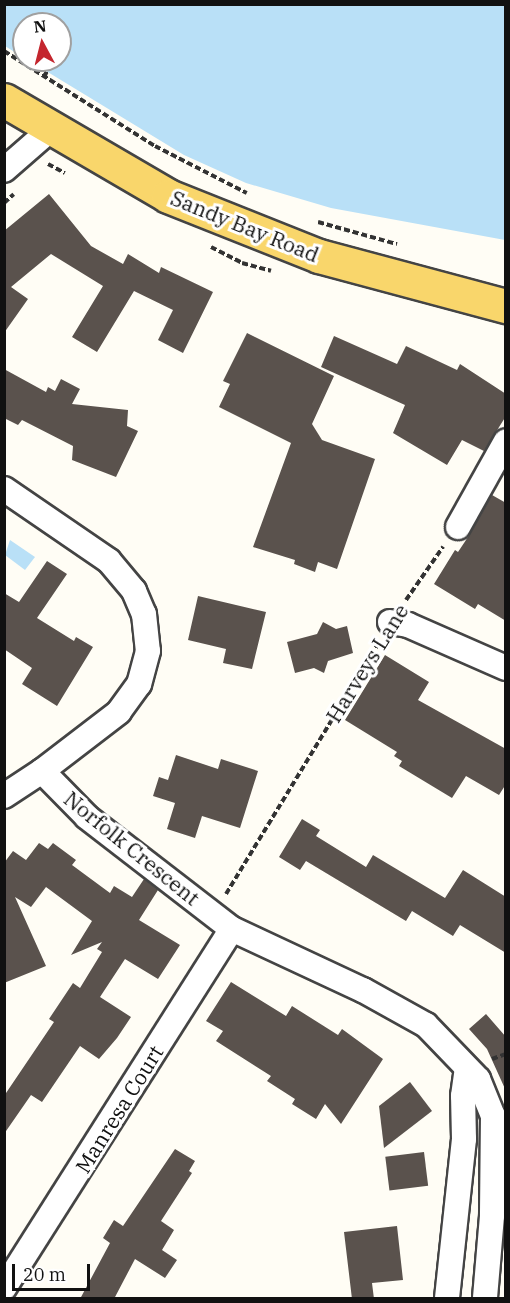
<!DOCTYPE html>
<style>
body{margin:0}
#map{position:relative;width:510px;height:1303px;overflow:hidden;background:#fffdf5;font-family:"IBM Plex Serif",serif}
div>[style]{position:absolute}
.water>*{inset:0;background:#b9e0f7}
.building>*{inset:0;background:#5a524d;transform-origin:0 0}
.path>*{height:4px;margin-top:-2px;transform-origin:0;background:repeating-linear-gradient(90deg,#333 0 6px,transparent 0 9px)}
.roads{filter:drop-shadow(2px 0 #444) drop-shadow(-2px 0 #444) drop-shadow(0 2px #444) drop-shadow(0 -2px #444)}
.street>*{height:24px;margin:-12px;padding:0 12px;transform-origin:12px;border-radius:12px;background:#fff}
.primary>*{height:33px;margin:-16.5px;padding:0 16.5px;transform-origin:16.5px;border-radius:16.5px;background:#f9d66b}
span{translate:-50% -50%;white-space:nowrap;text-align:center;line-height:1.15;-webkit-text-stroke:6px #fff;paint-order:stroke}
.street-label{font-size:21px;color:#111}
.frame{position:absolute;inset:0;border:6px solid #111;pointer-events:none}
.north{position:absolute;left:12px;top:12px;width:60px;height:60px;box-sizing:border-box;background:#fff;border:2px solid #a0a0a0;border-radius:50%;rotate:353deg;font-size:16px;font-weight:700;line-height:24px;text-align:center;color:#111}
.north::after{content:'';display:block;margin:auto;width:21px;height:27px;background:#c4262e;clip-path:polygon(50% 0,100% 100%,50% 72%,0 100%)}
.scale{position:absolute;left:12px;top:1264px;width:78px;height:27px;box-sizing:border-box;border:3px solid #111;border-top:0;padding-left:8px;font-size:18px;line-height:21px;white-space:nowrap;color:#111;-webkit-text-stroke:4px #fff;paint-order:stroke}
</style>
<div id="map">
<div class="water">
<i style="clip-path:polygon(4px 5px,505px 5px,505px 240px,331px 208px,246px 183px,184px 155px,28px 60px,60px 60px,60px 24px,24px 24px,24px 58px,5px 46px)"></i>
<i style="clip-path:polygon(10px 540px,35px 557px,25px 570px,5px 555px)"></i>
</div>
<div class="building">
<i style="clip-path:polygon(49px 194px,91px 246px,123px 264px,128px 254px,159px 273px,161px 267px,213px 292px,183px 353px,158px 340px,173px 310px,134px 291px,97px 352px,72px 337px,103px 286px,51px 254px,11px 287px,28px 299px,4px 333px,4px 231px)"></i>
<i style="clip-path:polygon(247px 333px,334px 376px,312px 424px,322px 440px,375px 459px,337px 569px,318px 562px,315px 572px,294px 564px,295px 560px,253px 547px,291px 443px,219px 407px,230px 384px,223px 381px)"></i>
<i style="clip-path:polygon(334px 336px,397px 364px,406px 346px,457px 370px,460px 364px,506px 394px,506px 416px,484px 451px,462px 440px,447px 465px,393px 433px,405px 405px,321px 367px)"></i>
<i style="clip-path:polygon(4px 369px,46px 392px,48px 387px,55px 391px,61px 379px,80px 389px,72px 404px,128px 410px,127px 426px,138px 431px,116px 477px,72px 460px,73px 446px,22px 420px,18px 425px,4px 418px)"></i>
<i style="clip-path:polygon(492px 495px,506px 503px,506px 621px,478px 604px,475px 609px,434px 584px,455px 550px,458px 552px,470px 534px)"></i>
<i style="clip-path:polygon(47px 561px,67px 574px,37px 618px,74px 641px,76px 637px,93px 647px,57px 706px,22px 684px,32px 668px,4px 649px,4px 593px,19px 602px)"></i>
<i style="clip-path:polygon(198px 596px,266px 612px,252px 669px,223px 663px,226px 649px,188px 640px)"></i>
<i style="clip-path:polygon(323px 622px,336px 629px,347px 626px,353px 653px,328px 661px,324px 673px,314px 668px,295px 673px,287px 642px,317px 634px)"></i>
<i style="clip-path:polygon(385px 655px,429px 682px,418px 700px,506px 749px,506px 784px,499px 795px,466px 776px,452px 798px,399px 766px,402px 761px,394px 756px,397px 752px,345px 720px)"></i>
<i style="clip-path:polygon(176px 755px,218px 769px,221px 759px,258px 771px,240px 828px,202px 816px,195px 838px,167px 829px,175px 803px,153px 796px,159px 777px,168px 780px)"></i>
<i style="clip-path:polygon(302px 819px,320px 830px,316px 836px,366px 867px,373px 855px,445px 898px,463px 870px,506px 897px,506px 953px,460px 925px,453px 936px,412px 911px,406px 921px,306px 861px,300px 870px,279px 857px)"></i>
<i style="clip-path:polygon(39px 843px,48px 849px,53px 843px,76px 860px,72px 865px,110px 893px,114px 886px,132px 897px,144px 879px,158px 890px,139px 920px,180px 945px,158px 979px,125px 959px,100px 997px,131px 1017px,117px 1038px,99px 1059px,80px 1046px,42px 1102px,31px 1095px,4px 1134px,4px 1096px,54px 1022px,49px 1019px,73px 983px,80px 988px,102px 952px,97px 949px,102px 942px,71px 955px,92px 921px,46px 887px,31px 907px,15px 897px,46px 966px,4px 983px,4px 863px,13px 851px,26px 860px)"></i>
<i style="clip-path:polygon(231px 982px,286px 1016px,292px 1006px,338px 1035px,342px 1029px,383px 1059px,341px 1124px,325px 1104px,316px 1119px,292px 1104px,295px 1099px,267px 1081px,271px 1076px,216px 1041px,223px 1031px,206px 1021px)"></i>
<i style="clip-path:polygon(486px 1014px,506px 1037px,506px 1091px,487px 1049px,469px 1029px)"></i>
<i style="clip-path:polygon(410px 1082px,432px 1111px,384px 1148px,379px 1106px)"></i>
<i style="clip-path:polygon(175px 1149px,195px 1161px,189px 1171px,192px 1173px,161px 1221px,174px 1230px,162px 1250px,177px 1260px,165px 1278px,135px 1259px,114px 1299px,80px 1299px,110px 1243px,103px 1238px,114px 1220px,123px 1226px)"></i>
<i style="left:424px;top:1152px;width:34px;height:39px;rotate:83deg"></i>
<i style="clip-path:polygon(397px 1226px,403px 1280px,372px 1283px,374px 1299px,352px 1299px,344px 1232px)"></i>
</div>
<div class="path">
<i style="left:4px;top:51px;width:178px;rotate:32.2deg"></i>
<i style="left:155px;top:146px;width:103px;rotate:27.1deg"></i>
<i style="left:44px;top:77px;width:7px;rotate:-63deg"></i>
<i style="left:48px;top:164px;width:19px;rotate:28deg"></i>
<i style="left:4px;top:203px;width:13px;rotate:-42deg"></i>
<i style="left:318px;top:222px;width:82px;rotate:15.6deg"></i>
<i style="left:211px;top:247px;width:35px;rotate:27deg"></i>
<i style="left:242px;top:263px;width:30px;rotate:15deg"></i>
<i style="left:406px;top:600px;width:65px;rotate:-55.1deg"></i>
<i style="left:226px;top:894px;width:293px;rotate:-58.7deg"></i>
<i style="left:492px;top:1059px;width:15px;rotate:-20deg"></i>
</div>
<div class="roads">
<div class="street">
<i style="left:4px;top:170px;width:62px;rotate:-41.1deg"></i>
<i style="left:4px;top:489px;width:127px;rotate:34.4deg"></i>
<i style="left:109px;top:561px;width:39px;rotate:50deg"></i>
<i style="left:134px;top:591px;width:25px;rotate:67deg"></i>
<i style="left:144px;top:614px;width:37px;rotate:84deg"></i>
<i style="left:148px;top:651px;width:34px;rotate:105deg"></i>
<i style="left:139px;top:684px;width:34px;rotate:126deg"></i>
<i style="left:119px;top:712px;width:97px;rotate:142.5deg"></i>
<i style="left:42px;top:771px;width:64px;rotate:45.6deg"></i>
<i style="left:87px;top:817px;width:183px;rotate:37.7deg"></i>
<i style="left:232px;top:929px;width:145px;rotate:25deg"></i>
<i style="left:363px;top:990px;width:72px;rotate:29.1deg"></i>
<i style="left:426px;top:1025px;width:75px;rotate:46.1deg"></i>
<i style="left:478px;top:1079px;width:40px;rotate:68deg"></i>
<i style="left:493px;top:1116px;width:100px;rotate:90.6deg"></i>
<i style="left:492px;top:1216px;width:82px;rotate:94.9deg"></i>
<i style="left:458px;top:527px;width:98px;rotate:-60.8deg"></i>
<i style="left:390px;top:622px;width:18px;rotate:9deg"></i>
<i style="left:408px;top:625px;width:107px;rotate:23.7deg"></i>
<i style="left:4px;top:796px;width:45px;rotate:-33.3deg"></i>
<i style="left:4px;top:1288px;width:425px;rotate:-57.6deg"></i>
<i style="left:447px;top:1298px;width:160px;rotate:-83.9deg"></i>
<i style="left:464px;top:1139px;width:43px;rotate:-91.3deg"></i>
<i style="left:463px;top:1096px;width:27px;rotate:-82deg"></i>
</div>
<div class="primary">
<i style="left:4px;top:100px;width:190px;rotate:30.3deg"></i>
<i style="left:168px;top:196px;width:162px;rotate:21.7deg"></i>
<i style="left:319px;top:256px;width:194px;rotate:15deg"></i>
</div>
</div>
<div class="street-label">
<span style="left:245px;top:226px;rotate:22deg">Sandy Bay Road</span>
<span style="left:367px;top:663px;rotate:-58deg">Harveys Lane</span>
<span style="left:132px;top:848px;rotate:39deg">Norfolk Crescent</span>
<span style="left:119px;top:1109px;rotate:-58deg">Manresa Court</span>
</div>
<div class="frame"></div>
<div class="north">N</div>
<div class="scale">20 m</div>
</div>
